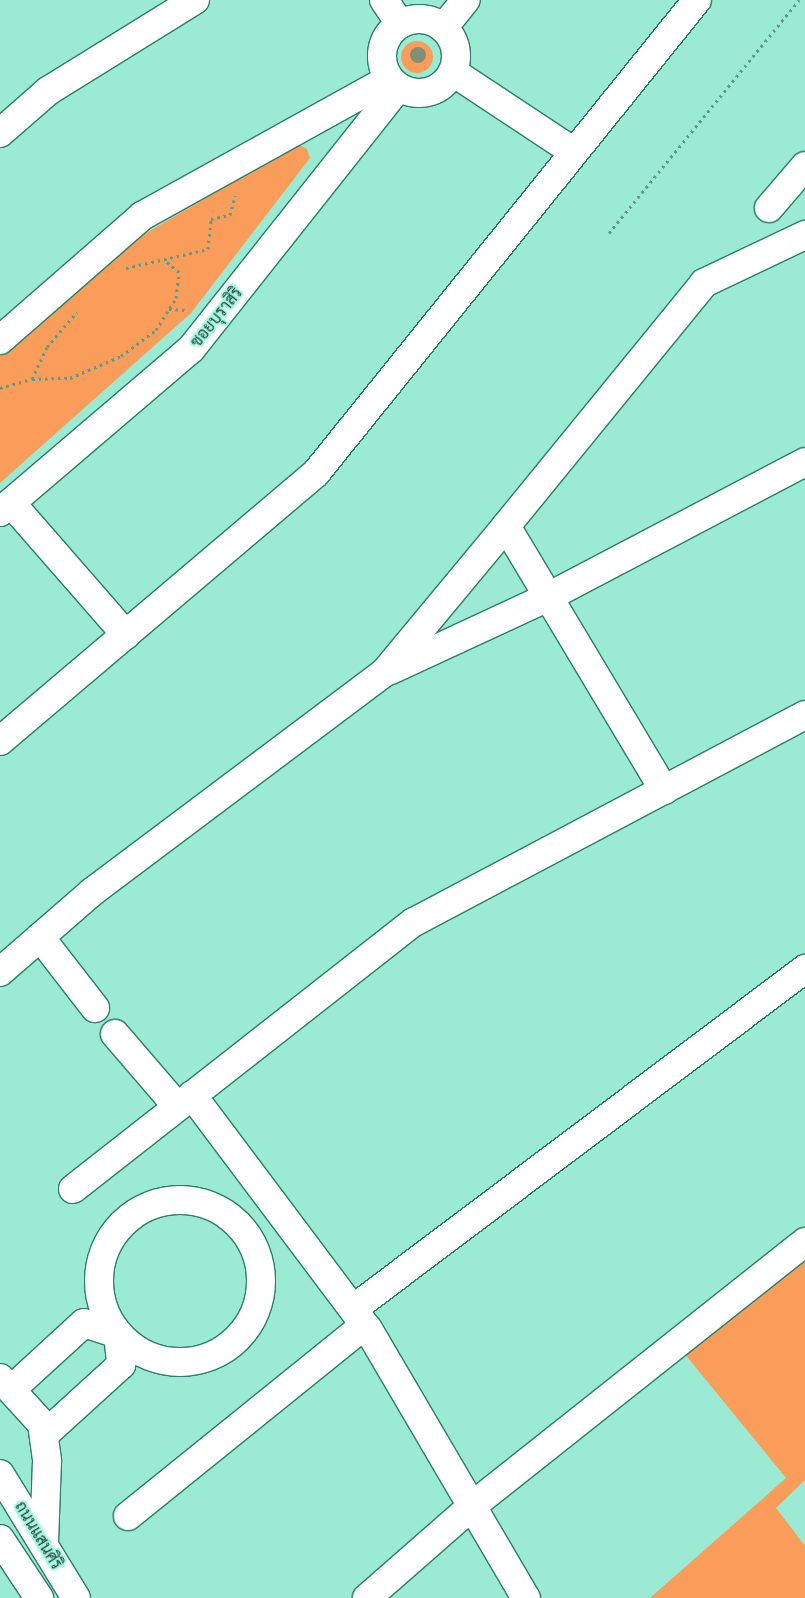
<!DOCTYPE html>
<meta charset="utf-8">
<style>
body{margin:0}
#map{position:relative;width:805px;height:1598px;overflow:hidden;background:#9aead4;font-family:Lora,Sarabun,serif}
div>[style]{position:absolute}
.green>*{inset:0;background:#fa9d5a}
.round{border-radius:50%}
.path>*{height:3px;margin-top:-1.5px;transform-origin:0;background:repeating-linear-gradient(90deg,#609a8a 0 2.5px,transparent 0 6.5px)}
.roads{filter:drop-shadow(1px 0 #2b7e6b) drop-shadow(-1px 0 #2b7e6b) drop-shadow(0 1px #2b7e6b) drop-shadow(0 -1px #2b7e6b)}
.minor>*{height:28px;margin:-14px;padding:0 14px;transform-origin:14px;border-radius:14px;background:#fff}
.minor>.ring{margin:-14px;padding:0;box-sizing:content-box;background:none;border:28px solid #fff;border-radius:50%}
.trees>*{width:16px;height:16px;margin:-8px;border-radius:50%;background:#828f74}
span{translate:-50% -50%;white-space:nowrap;text-align:center;line-height:1.15;-webkit-text-stroke:4.5px #a7f8e1;paint-order:stroke}
.street-label{font-size:16px;color:#1d3e36}
</style>
<div id="map">
<div class="green">
<i class="round" style="left:401px;top:41px;width:32px;height:32px"></i>
<i style="clip-path:polygon(297px 144px,307px 149px,310px 158px,191px 313px,0 483px,0 356px,141px 236px)"></i>
<i style="clip-path:polygon(805px 1258px,805px 1480px,776px 1508px,805px 1546px,805px 1598px,650px 1598px,786px 1478px,684px 1353px)"></i>
</div>
<div class="path">
<i style="left:609px;top:233px;width:301px;rotate:-50.8deg"></i>
<i style="left:126px;top:268px;width:84px;rotate:-13deg"></i>
<i style="left:208px;top:249px;width:30px;rotate:-84deg"></i>
<i style="left:211px;top:219px;width:19px;rotate:-12deg"></i>
<i style="left:230px;top:215px;width:20px;rotate:-75deg"></i>
<i style="left:169px;top:309px;width:17px;rotate:3deg"></i>
<i style="left:32px;top:379px;width:35px;rotate:-65deg"></i>
<i style="left:47px;top:347px;width:46px;rotate:-49.4deg"></i>
<i style="left:0;top:388px;width:33px;rotate:-16deg"></i>
<i style="left:32px;top:379px;width:38px;rotate:-2deg"></i>
<i style="left:70px;top:378px;width:56px;rotate:-23.3deg"></i>
<i style="left:121px;top:356px;width:44px;rotate:-36.6deg"></i>
<i style="left:156px;top:330px;width:38px;rotate:-58deg"></i>
<i style="left:176px;top:298px;width:26px;rotate:-83deg"></i>
<i style="left:179px;top:272px;width:17px;rotate:-140deg"></i>
</div>
<div class="roads">
<div class="minor">
<i style="left:384px;top:0;width:29px;rotate:56deg"></i>
<i class="ring" style="left:382px;top:19px;width:46px;height:46px"></i>
<i style="left:443px;top:28px;width:36px;rotate:-51deg"></i>
<i style="left:453px;top:72px;width:145px;rotate:33.5deg"></i>
<i style="left:0;top:133px;width:64px;rotate:-41.2deg"></i>
<i style="left:48px;top:91px;width:173px;rotate:-31.8deg"></i>
<i style="left:769px;top:208px;width:55px;rotate:-49.4deg"></i>
<i style="left:0;top:340px;width:189px;rotate:-41.1deg"></i>
<i style="left:142px;top:216px;width:282px;rotate:-29deg"></i>
<i style="left:11px;top:503px;width:175px;rotate:48.9deg"></i>
<i style="left:0;top:512px;width:251px;rotate:-40.5deg"></i>
<i style="left:191px;top:349px;width:333px;rotate:-51.6deg"></i>
<i style="left:506px;top:526px;width:313px;rotate:-50.8deg"></i>
<i style="left:704px;top:283px;width:112px;rotate:-25.4deg"></i>
<i style="left:391px;top:670px;width:173px;rotate:-24.9deg"></i>
<i style="left:548px;top:597px;width:290px;rotate:-27.7deg"></i>
<i style="left:0;top:741px;width:414px;rotate:-40.3deg"></i>
<i style="left:316px;top:473px;width:607px;rotate:-51.15deg"></i>
<i style="left:40px;top:937px;width:90px;rotate:52.2deg"></i>
<i style="left:0;top:972px;width:122px;rotate:-41deg"></i>
<i style="left:92px;top:892px;width:366px;rotate:-36.9deg"></i>
<i style="left:385px;top:672px;width:190px;rotate:-50.3deg"></i>
<i style="left:506px;top:526px;width:308px;rotate:59.1deg"></i>
<i style="left:115px;top:1034px;width:95px;rotate:49.3deg"></i>
<i style="left:192px;top:1095px;width:293px;rotate:53.1deg"></i>
<i style="left:368px;top:1329px;width:312px;rotate:59.6deg"></i>
<i style="left:73px;top:1189px;width:433px;rotate:-38.1deg"></i>
<i style="left:414px;top:922px;width:442px;rotate:-27.9deg"></i>
<i class="ring" style="left:99px;top:1200px;width:134px;height:134px"></i>
<i style="left:353px;top:1309px;width:566px;rotate:-36.95deg"></i>
<i style="left:0;top:1378px;width:62px;rotate:47.6deg"></i>
<i style="left:42px;top:1424px;width:37px;rotate:82deg"></i>
<i style="left:47px;top:1461px;width:83px;rotate:92.1deg"></i>
<i style="left:13px;top:1388px;width:96px;rotate:-42.5deg"></i>
<i style="left:84px;top:1323px;width:36px;rotate:18deg"></i>
<i style="left:118px;top:1334px;width:31px;rotate:84deg"></i>
<i style="left:121px;top:1365px;width:104px;rotate:137.7deg"></i>
<i style="left:0;top:1474px;width:145px;rotate:58.5deg"></i>
<i style="left:128px;top:1516px;width:304px;rotate:-38.9deg"></i>
<i style="left:0;top:1539px;width:71px;rotate:56.5deg"></i>
<i style="left:367px;top:1598px;width:140px;rotate:-41.2deg"></i>
<i style="left:472px;top:1506px;width:425px;rotate:-38.4deg"></i>
</div>
</div>
<div class="trees">
<i style="left:418px;top:55px"></i>
</div>
<div class="street-label">
<span style="left:216px;top:317px;rotate:-51deg">ซอยบุราสิริ</span>
<span style="left:39px;top:1535px;rotate:59deg">ถนนแสนศิริ</span>
</div>
</div>
